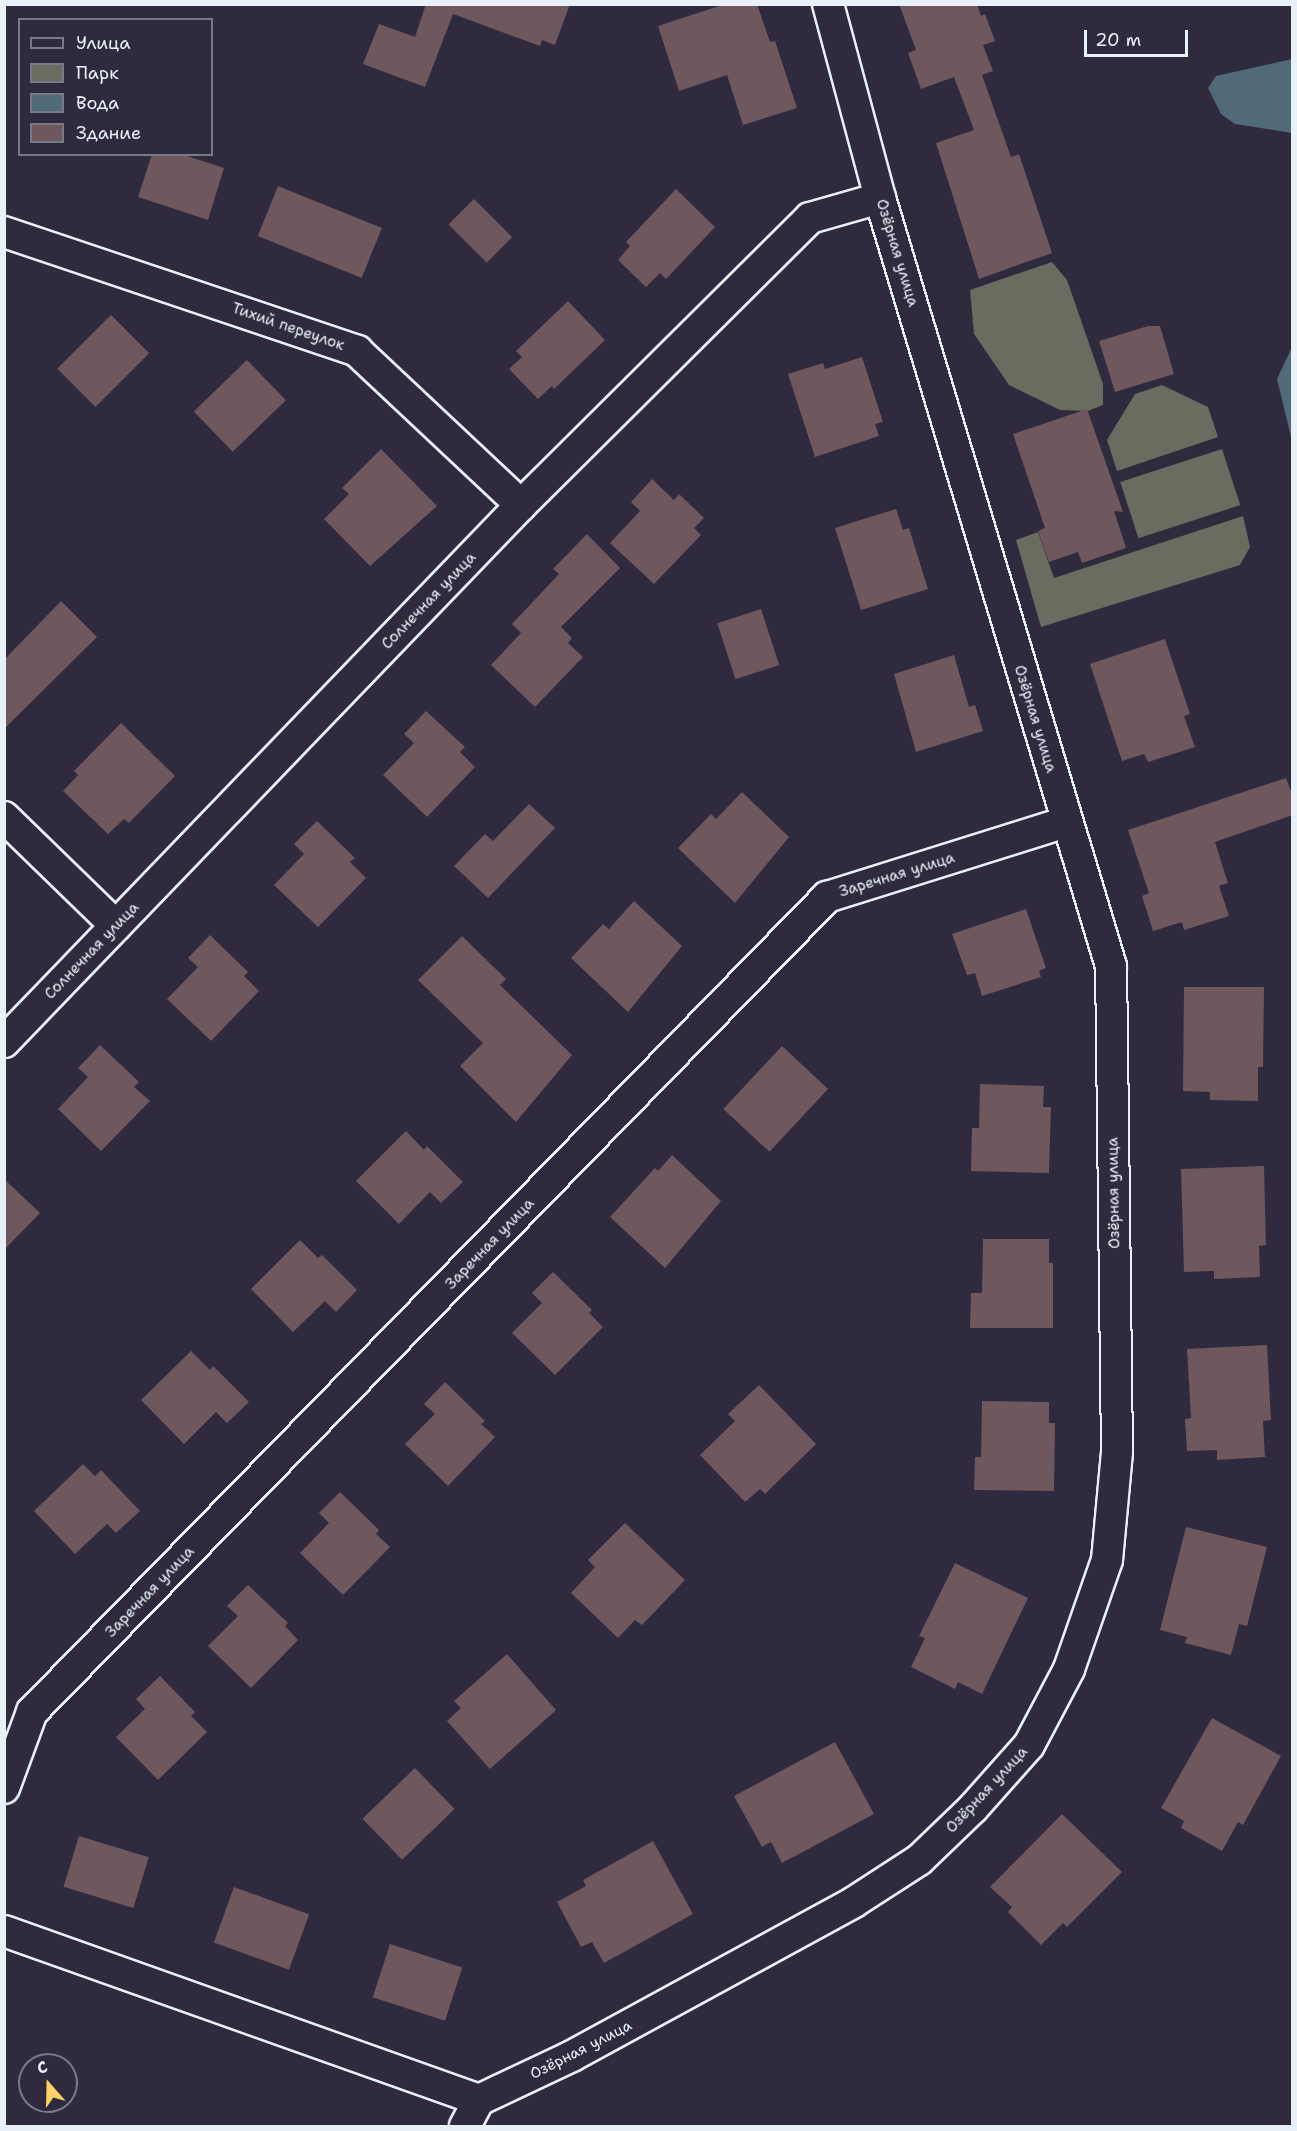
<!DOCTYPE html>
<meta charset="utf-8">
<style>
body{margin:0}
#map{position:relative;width:1297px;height:2131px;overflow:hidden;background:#2f2a3d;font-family:"Shantell Sans",sans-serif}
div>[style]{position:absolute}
.green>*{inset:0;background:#696c5e;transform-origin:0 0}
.water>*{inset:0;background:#516a7a}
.building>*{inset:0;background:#6e575d;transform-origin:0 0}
.roads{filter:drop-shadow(2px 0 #e8f1f8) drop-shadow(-2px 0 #e8f1f8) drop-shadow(0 2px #e8f1f8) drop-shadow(0 -2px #e8f1f8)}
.street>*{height:30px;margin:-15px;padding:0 15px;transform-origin:15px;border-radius:15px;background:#2f2a3d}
span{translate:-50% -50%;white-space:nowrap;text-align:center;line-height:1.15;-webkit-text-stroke:4.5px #2f2a3d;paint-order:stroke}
.street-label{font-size:15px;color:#e8f1f8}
.frame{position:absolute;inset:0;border:6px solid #e8f1f8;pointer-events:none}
.legend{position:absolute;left:18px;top:18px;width:195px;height:138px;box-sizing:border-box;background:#2f2a3d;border:2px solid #797a88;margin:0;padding:8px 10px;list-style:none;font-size:18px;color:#e8f1f8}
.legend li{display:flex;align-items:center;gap:12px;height:30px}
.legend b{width:30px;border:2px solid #797a88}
.north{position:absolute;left:18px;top:2053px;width:60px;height:60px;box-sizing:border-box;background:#2f2a3d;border:2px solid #797a88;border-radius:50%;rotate:340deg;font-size:16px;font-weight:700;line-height:24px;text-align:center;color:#e8f1f8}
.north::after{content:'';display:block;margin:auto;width:21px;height:27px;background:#ffd166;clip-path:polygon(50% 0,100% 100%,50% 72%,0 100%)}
.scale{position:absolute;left:1084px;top:30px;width:104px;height:27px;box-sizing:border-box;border:3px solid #e8f1f8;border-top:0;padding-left:8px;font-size:18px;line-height:21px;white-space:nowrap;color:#e8f1f8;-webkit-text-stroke:4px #2f2a3d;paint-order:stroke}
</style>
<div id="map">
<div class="green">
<i style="clip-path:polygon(1052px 262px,1067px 280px,1103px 384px,1103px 405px,1088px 411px,1060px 410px,1009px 385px,974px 334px,970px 290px)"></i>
<i style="clip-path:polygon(1162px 385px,1208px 407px,1218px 437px,1117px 471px,1107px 440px,1135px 394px)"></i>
<i style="left:1222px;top:449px;width:59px;height:107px;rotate:72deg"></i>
<i style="clip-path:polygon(1243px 516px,1250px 547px,1240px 565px,1041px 627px,1016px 540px,1038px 532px,1054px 578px)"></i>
</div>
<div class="water">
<i style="clip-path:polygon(1292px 59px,1292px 133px,1235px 124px,1221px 114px,1208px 88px,1216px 76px)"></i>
<i style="clip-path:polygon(1292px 347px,1292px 441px,1277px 379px)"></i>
</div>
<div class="building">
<i style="clip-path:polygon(426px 4px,570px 4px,555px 45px,542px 40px,540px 46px,453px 14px,425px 87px,363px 64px,379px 24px,415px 37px)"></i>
<i style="clip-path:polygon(725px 4px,757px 4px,770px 42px,775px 41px,797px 108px,743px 125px,727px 75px,679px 91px,658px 26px)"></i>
<i style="clip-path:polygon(899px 4px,977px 4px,981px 16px,985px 14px,995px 41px,983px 45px,993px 71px,982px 75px,1011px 157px,1019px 154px,1052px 253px,979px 279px,936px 143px,974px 130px,954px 77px,921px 89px,908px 53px,916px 50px)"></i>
<i style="clip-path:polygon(152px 154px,181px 154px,224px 168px,208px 220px,138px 197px)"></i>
<i style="left:278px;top:186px;width:112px;height:54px;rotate:22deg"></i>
<i style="clip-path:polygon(676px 189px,715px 227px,666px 279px,660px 273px,646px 287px,618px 260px,630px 246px,626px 242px)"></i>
<i style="left:474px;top:199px;width:54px;height:36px;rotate:45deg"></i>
<i style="clip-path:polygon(568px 301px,605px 340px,554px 389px,552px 386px,538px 399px,509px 369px,522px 357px,516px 351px)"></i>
<i style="left:111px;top:315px;width:54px;height:76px;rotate:45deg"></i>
<i style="clip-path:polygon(1148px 326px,1160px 326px,1174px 374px,1115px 392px,1099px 341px)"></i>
<i style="clip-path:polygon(862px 357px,883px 422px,875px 424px,879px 436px,815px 457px,788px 374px,823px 363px,825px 369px)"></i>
<i style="left:247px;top:360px;width:56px;height:74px;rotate:46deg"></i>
<i style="clip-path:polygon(1087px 409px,1123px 512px,1114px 511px,1126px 548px,1082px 563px,1078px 552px,1049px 562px,1038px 531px,1045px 528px,1013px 434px)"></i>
<i style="clip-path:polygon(381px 449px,437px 506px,370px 566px,324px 519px,349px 494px,342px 488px)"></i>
<i style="clip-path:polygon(652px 479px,674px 500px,679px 494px,704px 518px,694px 528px,701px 535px,654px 584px,610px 543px,640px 511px,631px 502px)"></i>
<i style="clip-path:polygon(896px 509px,903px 530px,909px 528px,928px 589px,861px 610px,835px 528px)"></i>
<i style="clip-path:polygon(587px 534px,620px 568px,561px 627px,572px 638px,568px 643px,583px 657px,535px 707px,491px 665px,521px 633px,512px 624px,559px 574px,553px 569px)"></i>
<i style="clip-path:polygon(61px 601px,97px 637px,4px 729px,4px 660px)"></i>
<i style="left:761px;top:609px;width:59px;height:46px;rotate:72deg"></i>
<i style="clip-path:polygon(1165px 639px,1190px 714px,1184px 716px,1195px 747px,1148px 762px,1144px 754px,1122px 761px,1090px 664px)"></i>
<i style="clip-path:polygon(954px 655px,969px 707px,975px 705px,983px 731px,916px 752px,894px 674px)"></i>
<i style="clip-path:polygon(426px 711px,465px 747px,460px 752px,475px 767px,427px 817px,383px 775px,414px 743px,404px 734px)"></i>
<i style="clip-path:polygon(121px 723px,175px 776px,129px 823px,124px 819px,108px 834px,63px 791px,78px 775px,74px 771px)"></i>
<i style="clip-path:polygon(1286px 778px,1293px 796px,1293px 815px,1215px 842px,1228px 883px,1219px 886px,1229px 916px,1184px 930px,1182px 922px,1153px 931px,1142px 896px,1149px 893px,1128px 830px)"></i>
<i style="clip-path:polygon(742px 792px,789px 837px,735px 903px,678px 848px,711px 814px,716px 819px)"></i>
<i style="clip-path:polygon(529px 804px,555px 828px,488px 898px,454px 866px,485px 834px,493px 841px)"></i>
<i style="clip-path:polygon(317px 821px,355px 858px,350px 862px,366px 878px,318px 927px,274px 885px,304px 854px,294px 844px)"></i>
<i style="clip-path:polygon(634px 901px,682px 946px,628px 1012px,571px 958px,603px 924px,609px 929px)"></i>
<i style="clip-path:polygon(1026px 909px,1046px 968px,1039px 971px,1041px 977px,982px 996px,975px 973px,967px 975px,952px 934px)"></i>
<i style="clip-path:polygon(210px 935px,248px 972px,244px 976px,259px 991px,211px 1041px,167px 999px,198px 967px,188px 958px)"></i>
<i style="clip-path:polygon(462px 936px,506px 979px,500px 985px,572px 1055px,516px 1122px,460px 1066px,483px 1043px,418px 980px)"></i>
<i style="clip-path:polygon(1184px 987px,1264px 987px,1263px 1067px,1258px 1067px,1258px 1101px,1210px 1100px,1210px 1092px,1183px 1091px)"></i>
<i style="clip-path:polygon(100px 1045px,139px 1082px,134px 1087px,150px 1101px,101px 1151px,58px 1109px,88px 1077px,78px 1068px)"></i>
<i style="left:782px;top:1046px;width:63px;height:86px;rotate:43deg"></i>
<i style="clip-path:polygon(980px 1084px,1044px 1086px,1043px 1107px,1051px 1107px,1049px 1173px,971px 1171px,972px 1128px,979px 1128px)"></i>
<i style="clip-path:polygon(406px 1131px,424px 1150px,427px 1146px,463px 1182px,441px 1203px,430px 1192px,399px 1224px,356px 1181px)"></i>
<i style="clip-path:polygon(672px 1155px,721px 1201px,665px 1268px,610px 1217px,655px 1168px,658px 1171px)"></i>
<i style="clip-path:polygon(1264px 1166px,1266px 1245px,1259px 1246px,1260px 1277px,1214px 1279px,1214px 1271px,1184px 1272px,1181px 1169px)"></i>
<i style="clip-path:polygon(4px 1179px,40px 1213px,4px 1250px)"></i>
<i style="clip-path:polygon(983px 1239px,1049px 1239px,1049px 1263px,1053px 1263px,1053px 1328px,970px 1328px,971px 1293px,982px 1293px)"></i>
<i style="clip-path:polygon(300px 1240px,318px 1258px,322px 1255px,357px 1290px,336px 1312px,325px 1301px,293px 1332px,251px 1289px)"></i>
<i style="clip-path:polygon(553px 1272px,592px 1310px,589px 1313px,603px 1327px,555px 1375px,512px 1333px,542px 1303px,532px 1293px)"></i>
<i style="clip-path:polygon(1267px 1345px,1271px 1420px,1263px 1421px,1265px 1457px,1217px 1460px,1217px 1450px,1187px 1451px,1185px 1419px,1191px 1418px,1187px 1349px)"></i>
<i style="clip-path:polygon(191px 1351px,210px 1370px,213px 1366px,249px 1402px,227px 1423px,216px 1412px,184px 1444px,141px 1400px)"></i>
<i style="clip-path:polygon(445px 1382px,485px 1421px,481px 1424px,495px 1437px,448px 1486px,405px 1444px,435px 1414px,424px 1404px)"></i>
<i style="clip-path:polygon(759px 1385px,816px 1444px,765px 1494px,760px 1489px,745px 1502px,700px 1455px,735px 1421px,728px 1414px)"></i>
<i style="clip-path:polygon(982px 1401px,1049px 1402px,1049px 1423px,1055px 1423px,1054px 1491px,974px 1490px,975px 1457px,981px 1457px)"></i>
<i style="clip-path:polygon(83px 1464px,95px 1476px,101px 1470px,140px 1511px,116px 1533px,107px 1524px,75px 1554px,34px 1511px)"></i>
<i style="clip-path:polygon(340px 1492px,379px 1530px,376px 1534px,390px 1547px,343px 1595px,300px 1553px,329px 1523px,319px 1513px)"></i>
<i style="clip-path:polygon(625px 1523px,685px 1580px,642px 1625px,635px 1620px,618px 1638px,571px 1593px,595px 1567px,588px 1560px)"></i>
<i style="clip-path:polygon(1186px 1527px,1267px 1547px,1247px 1626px,1239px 1624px,1231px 1655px,1185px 1643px,1187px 1637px,1160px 1630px)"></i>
<i style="clip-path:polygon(955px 1563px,1028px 1598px,982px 1694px,958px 1682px,955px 1689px,911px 1667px,925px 1638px,919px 1636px)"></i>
<i style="clip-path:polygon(248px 1585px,288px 1623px,285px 1626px,298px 1640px,251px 1688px,208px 1646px,238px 1616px,227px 1606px)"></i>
<i style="clip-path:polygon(507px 1654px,556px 1710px,490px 1769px,447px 1721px,461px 1708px,454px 1701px)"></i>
<i style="clip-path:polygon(160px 1676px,195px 1712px,191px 1716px,207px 1732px,158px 1780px,116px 1737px,145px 1709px,136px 1699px)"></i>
<i style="clip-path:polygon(1212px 1718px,1281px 1756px,1243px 1825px,1238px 1822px,1222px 1851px,1181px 1828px,1184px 1821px,1161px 1808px)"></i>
<i style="clip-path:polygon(835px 1742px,874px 1814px,782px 1863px,771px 1842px,762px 1847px,734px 1796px)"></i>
<i style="left:415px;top:1768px;width:57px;height:73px;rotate:46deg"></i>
<i style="clip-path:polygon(1062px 1814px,1122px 1872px,1067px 1927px,1063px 1923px,1041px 1945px,1008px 1912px,1012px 1907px,990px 1887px)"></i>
<i style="left:79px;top:1836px;width:73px;height:53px;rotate:17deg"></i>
<i style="clip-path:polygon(653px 1841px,693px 1914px,604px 1963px,592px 1942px,581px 1947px,557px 1902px,586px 1886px,583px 1880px)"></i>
<i style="left:234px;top:1887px;width:80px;height:59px;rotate:20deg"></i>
<i style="left:390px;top:1944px;width:76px;height:56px;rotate:18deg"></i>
</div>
<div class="roads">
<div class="street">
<i style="left:4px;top:232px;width:373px;rotate:18.6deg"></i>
<i style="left:357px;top:351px;width:225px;rotate:43.2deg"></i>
<i style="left:4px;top:817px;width:156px;rotate:44.2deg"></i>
<i style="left:4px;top:1042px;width:745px;rotate:-46.09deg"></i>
<i style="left:521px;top:505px;width:407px;rotate:-44.8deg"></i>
<i style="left:810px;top:218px;width:73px;rotate:-15.9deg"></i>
<i style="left:4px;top:1788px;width:81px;rotate:-69.8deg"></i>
<i style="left:32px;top:1712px;width:1139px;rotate:-45.71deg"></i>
<i style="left:827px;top:897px;width:250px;rotate:-17.4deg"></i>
<i style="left:4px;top:1931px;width:504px;rotate:19.59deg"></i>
<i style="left:479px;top:2100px;width:103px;rotate:-25.3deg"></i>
<i style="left:572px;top:2056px;width:321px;rotate:-28.6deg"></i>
<i style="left:854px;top:1902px;width:77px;rotate:-32.9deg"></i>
<i style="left:919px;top:1860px;width:75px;rotate:-43.9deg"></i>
<i style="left:973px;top:1808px;width:84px;rotate:-48.4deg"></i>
<i style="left:1029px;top:1745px;width:86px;rotate:-62.2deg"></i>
<i style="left:1069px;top:1669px;width:115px;rotate:-70.8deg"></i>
<i style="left:1107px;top:1560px;width:108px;rotate:-84.7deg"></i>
<i style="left:1117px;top:1452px;width:486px;rotate:-90.7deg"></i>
<i style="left:1111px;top:966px;width:802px;rotate:-106.74deg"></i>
<i style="left:880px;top:198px;width:201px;rotate:-105deg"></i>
<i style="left:465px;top:2126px;width:30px;rotate:-62deg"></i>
</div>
</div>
<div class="street-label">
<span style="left:897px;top:253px;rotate:73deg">Озёрная улица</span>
<span style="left:288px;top:327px;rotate:19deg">Тихий переулок</span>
<span style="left:429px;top:601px;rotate:-46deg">Солнечная улица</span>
<span style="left:1035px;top:719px;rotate:73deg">Озёрная улица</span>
<span style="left:897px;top:875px;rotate:-17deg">Заречная улица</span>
<span style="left:92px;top:951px;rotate:-46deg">Солнечная улица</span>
<span style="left:1114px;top:1193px;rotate:-91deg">Озёрная улица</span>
<span style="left:490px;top:1244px;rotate:-46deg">Заречная улица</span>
<span style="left:150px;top:1592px;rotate:-46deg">Заречная улица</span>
<span style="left:987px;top:1790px;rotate:-47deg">Озёрная улица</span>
<span style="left:581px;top:2050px;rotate:-27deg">Озёрная улица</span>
</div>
<div class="frame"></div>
<ul class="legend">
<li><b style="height:8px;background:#2f2a3d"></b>Улица</li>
<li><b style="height:16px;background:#696c5e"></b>Парк</li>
<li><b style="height:16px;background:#516a7a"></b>Вода</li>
<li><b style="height:16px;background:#6e575d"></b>Здание</li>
</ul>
<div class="north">С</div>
<div class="scale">20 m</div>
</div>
